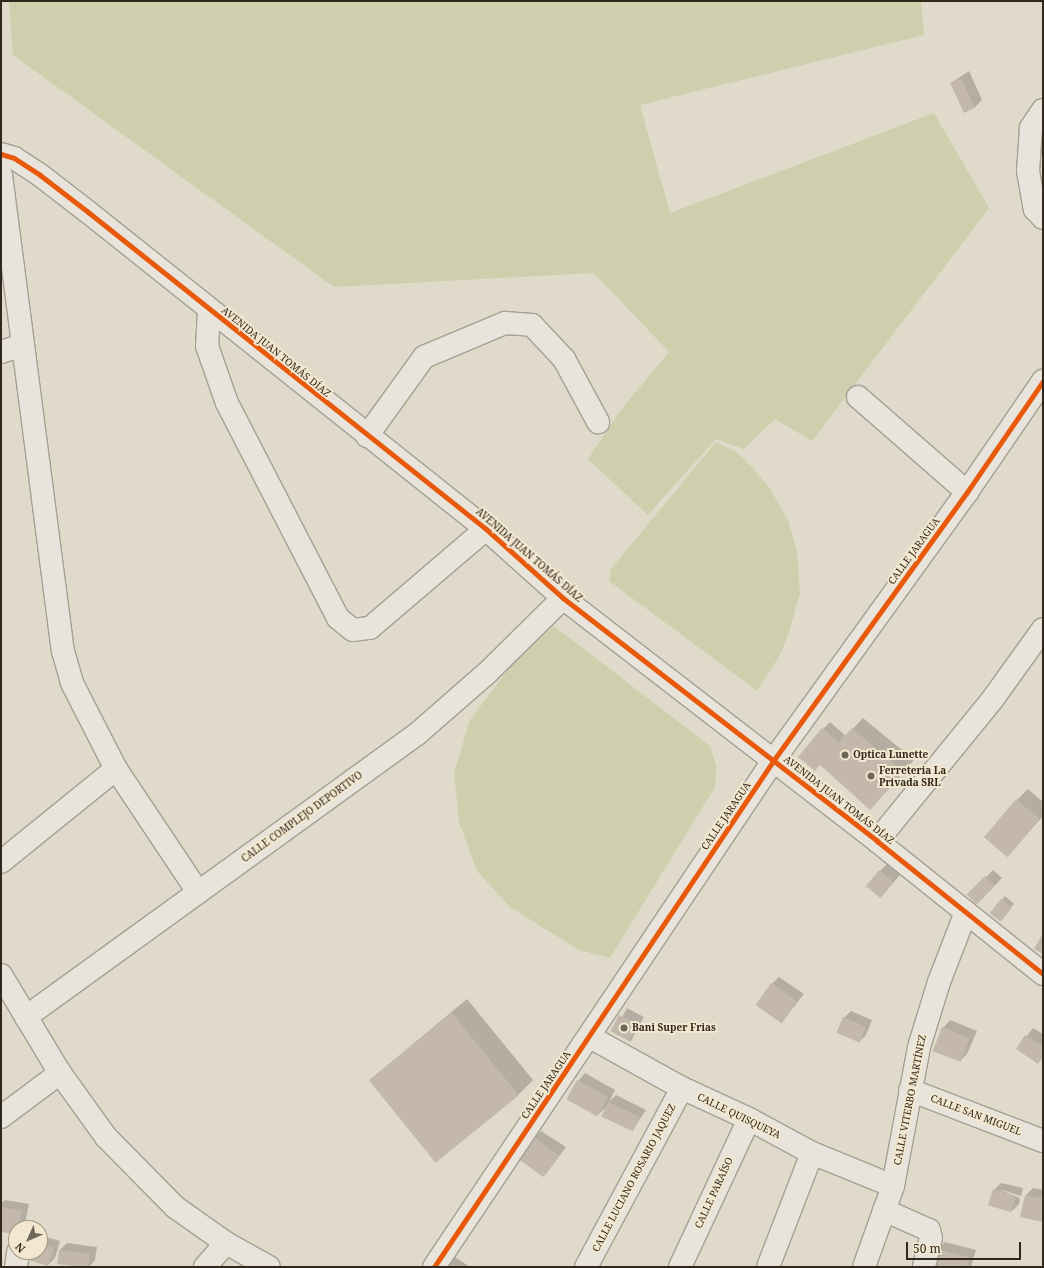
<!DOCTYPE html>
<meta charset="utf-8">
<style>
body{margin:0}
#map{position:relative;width:1044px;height:1268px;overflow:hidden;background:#e0daca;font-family:"Noto Serif",serif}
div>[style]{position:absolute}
.green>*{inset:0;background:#cfcfad}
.shadow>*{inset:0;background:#0003;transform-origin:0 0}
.building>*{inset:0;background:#c3b8ab;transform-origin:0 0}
.roads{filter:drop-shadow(1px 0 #a59f94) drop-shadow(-1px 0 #a59f94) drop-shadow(0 1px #a59f94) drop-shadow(0 -1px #a59f94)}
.minor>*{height:22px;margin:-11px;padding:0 11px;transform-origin:11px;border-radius:11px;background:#e8e4db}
.cycleway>*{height:5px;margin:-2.5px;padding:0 2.5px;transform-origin:2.5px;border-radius:2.5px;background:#e8590c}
.dots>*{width:11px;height:11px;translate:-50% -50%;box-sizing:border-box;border:2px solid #f2e7cf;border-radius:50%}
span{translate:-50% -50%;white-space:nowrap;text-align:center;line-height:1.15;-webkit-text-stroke:4px #f2e7cf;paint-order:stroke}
.street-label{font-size:10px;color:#32271d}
.poi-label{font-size:10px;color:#32271d;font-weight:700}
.left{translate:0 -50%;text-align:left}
.frame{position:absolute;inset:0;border:2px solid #32271d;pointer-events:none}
.north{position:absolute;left:8px;top:1220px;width:40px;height:40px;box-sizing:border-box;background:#f2e7cf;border:1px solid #a59a88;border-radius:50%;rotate:225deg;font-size:11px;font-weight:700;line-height:16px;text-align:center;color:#32271d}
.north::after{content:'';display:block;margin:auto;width:14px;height:18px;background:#6f665a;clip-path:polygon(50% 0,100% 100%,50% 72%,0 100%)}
.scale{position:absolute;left:906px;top:1242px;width:115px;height:18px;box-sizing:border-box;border:2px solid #32271d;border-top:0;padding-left:5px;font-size:12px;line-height:14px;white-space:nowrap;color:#32271d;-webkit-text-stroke:3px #f2e7cf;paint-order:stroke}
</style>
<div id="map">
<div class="green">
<i style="clip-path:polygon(9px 1px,921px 1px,924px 35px,640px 105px,670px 213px,934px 113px,989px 208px,812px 441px,775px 419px,744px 449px,716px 439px,648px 515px,588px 459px,620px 411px,669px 352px,594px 273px,334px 287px,13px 55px)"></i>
<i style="clip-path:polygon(716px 442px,734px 450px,751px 466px,770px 489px,788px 520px,797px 551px,800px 593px,790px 629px,780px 655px,757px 691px,609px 581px,611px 569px)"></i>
<i style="clip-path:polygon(554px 626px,710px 746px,716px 766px,715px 787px,610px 958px,579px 950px,510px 907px,477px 871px,459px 822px,454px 773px,470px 720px,516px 659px)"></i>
</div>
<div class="shadow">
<i style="clip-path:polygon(969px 71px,982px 100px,975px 107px,964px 112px,951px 83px)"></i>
<i style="clip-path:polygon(863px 718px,914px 760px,881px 797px,823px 729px,830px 722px,846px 736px)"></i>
<i style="clip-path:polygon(1028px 789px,1043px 802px,1043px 816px,1008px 856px,1017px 800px)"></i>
<i style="clip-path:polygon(887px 864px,900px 875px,881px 897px,880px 871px)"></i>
<i style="clip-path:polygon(993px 870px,1002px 878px,977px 904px,986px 877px)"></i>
<i style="clip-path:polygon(1005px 896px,1014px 904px,1003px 917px,991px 913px)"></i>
<i style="clip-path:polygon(779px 977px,804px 994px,782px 1022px,772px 984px)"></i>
<i style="clip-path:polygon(467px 999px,533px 1080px,518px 1095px,370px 1080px)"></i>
<i style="left:627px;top:1008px;width:19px;height:28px;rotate:28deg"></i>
<i style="clip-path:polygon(851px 1011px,872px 1020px,866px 1035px,859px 1042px,844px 1018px)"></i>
<i style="clip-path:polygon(950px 1020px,977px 1031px,967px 1054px,960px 1061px,943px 1028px)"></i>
<i style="clip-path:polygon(1033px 1028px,1043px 1034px,1043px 1057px,1038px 1063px,1017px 1049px)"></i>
<i style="clip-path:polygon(585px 1073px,615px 1090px,609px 1102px,616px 1095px,646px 1110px,632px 1131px,606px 1107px,598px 1115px,578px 1081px)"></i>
<i style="clip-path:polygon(541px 1131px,566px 1147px,545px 1175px,534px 1138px)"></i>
<i style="clip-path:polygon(1001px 1183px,1023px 1188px,1021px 1196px,998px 1189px,1020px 1198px,1019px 1204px,1012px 1211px,994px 1190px)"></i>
<i style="clip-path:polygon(1033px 1188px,1043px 1190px,1043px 1221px,1026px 1195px)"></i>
<i style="clip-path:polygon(5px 1200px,29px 1204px,24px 1228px,1px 1231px,1px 1203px)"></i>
<i style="clip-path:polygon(40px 1235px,60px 1241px,55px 1258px,48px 1265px,40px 1252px)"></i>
<i style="clip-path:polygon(945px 1242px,976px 1250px,971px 1267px,934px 1267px,938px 1249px)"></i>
<i style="clip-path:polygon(67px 1243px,97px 1247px,95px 1260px,89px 1267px,58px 1263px,60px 1250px)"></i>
<i style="clip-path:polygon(455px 1257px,470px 1267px,444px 1267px)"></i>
</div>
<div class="building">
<i style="left:961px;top:78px;width:33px;height:12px;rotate:65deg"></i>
<i style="clip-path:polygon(822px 728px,839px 742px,852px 728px,904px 772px,870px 810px,820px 765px,815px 771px,798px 757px)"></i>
<i style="left:1016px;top:799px;width:31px;height:50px;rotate:40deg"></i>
<i style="left:879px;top:870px;width:19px;height:21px;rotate:39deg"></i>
<i style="left:985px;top:876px;width:14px;height:26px;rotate:45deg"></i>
<i style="left:1001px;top:899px;width:14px;height:18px;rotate:39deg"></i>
<i style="clip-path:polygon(1043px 933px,1043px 954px,1034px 949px)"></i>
<i style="left:771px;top:983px;width:32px;height:27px;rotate:35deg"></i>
<i style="left:452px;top:1013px;width:106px;height:107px;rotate:51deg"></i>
<i style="left:619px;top:1015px;width:21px;height:18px;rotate:28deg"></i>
<i style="left:843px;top:1017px;width:25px;height:17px;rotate:23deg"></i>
<i style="left:942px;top:1027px;width:30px;height:26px;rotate:21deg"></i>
<i style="clip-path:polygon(1025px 1035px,1043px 1046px,1043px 1056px,1038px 1064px,1016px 1049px)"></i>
<i style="left:577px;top:1080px;width:35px;height:22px;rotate:29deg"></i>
<i style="left:608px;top:1102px;width:35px;height:16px;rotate:25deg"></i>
<i style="left:534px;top:1137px;width:31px;height:27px;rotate:36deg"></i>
<i style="left:993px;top:1189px;width:24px;height:17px;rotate:17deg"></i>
<i style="clip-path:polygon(1025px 1195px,1043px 1198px,1043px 1222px,1020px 1217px)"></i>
<i style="clip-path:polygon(1px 1207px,22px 1211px,16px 1234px,1px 1232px)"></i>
<i style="clip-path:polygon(40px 1244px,54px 1248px,48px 1266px,25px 1259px,27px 1252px,40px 1252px)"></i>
<i style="clip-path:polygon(937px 1249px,969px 1257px,967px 1267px,933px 1267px)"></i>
<i style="left:59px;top:1250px;width:31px;height:14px;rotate:7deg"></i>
</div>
<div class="roads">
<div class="minor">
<i style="left:1043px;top:110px;width:22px;rotate:124deg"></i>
<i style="left:1031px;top:128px;width:43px;rotate:94deg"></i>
<i style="left:1028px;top:171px;width:39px;rotate:80deg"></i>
<i style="left:1035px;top:209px;width:12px;rotate:48deg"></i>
<i style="left:1px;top:154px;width:14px;rotate:17deg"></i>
<i style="left:14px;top:158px;width:31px;rotate:33deg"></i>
<i style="left:40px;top:175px;width:61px;rotate:37.6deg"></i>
<i style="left:88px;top:212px;width:509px;rotate:38.54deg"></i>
<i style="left:486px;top:529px;width:103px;rotate:41.9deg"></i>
<i style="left:563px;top:598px;width:397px;rotate:37.7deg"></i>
<i style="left:877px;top:841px;width:213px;rotate:38.7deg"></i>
<i style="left:1px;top:175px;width:480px;rotate:82.6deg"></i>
<i style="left:63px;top:651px;width:33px;rotate:74deg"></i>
<i style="left:72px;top:683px;width:97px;rotate:62.9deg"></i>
<i style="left:116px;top:769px;width:148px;rotate:56.3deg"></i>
<i style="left:209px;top:310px;width:36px;rotate:93deg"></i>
<i style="left:207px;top:346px;width:60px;rotate:70.7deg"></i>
<i style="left:227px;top:403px;width:242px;rotate:62.7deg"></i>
<i style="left:338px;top:618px;width:19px;rotate:39deg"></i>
<i style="left:353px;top:630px;width:17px;rotate:-7deg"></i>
<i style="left:370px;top:628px;width:153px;rotate:-40.5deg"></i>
<i style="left:1px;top:352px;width:23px;rotate:-18deg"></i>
<i style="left:858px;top:397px;width:145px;rotate:41.1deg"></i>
<i style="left:367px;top:436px;width:97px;rotate:-54.2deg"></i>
<i style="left:424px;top:357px;width:88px;rotate:-22.8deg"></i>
<i style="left:505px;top:323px;width:27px;rotate:4deg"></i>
<i style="left:532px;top:325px;width:47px;rotate:46.7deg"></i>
<i style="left:564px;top:359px;width:72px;rotate:61.6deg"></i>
<i style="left:877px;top:841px;width:182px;rotate:-50.8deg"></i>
<i style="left:992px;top:700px;width:87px;rotate:-54.3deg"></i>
<i style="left:1px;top:862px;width:148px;rotate:-39deg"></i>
<i style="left:1px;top:975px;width:114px;rotate:59deg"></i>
<i style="left:60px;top:1073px;width:79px;rotate:54.3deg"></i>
<i style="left:106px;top:1137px;width:98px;rotate:45.4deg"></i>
<i style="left:175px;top:1207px;width:62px;rotate:35.2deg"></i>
<i style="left:226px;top:1243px;width:49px;rotate:29.2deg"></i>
<i style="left:26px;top:1017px;width:483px;rotate:-35.9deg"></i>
<i style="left:417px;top:734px;width:93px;rotate:-41.1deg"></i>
<i style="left:487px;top:673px;width:107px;rotate:-44.6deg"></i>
<i style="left:590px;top:1037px;width:105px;rotate:29deg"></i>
<i style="left:682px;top:1088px;width:74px;rotate:24.8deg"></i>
<i style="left:749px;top:1119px;width:72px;rotate:28.4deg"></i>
<i style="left:812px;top:1153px;width:87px;rotate:22.2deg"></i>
<i style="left:910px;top:1090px;width:142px;rotate:21deg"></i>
<i style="left:1px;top:1117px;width:74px;rotate:-36.7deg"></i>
<i style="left:884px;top:1210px;width:49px;rotate:24deg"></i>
<i style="left:929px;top:1230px;width:8px;rotate:76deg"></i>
<i style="left:931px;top:1238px;width:30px;rotate:104deg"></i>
<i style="left:16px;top:1267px;width:15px;rotate:-82deg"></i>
<i style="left:205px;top:1267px;width:32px;rotate:-49deg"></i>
<i style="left:434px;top:1267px;width:609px;rotate:-56.18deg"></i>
<i style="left:773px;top:761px;width:332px;rotate:-54.2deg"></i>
<i style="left:967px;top:492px;width:135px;rotate:-55.6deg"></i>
<i style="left:586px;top:1267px;width:203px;rotate:-61.8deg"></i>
<i style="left:680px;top:1267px;width:163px;rotate:-65deg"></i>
<i style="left:768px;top:1267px;width:122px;rotate:-68.9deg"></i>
<i style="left:864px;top:1267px;width:86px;rotate:-70.3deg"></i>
<i style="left:893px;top:1186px;width:141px;rotate:-79.4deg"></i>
<i style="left:919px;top:1047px;width:68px;rotate:-72.9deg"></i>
<i style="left:939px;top:982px;width:75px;rotate:-68.9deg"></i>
</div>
</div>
<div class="cycleway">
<i style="left:1px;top:154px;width:14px;rotate:17deg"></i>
<i style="left:14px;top:158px;width:31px;rotate:33deg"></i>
<i style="left:40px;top:175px;width:61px;rotate:37.6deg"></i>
<i style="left:88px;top:212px;width:509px;rotate:38.54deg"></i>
<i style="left:486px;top:529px;width:103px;rotate:41.9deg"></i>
<i style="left:563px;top:598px;width:397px;rotate:37.7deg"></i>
<i style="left:877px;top:841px;width:213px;rotate:38.7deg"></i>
<i style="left:434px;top:1267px;width:609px;rotate:-56.18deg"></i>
<i style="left:773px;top:761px;width:332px;rotate:-54.2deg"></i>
<i style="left:967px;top:492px;width:135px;rotate:-55.6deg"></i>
</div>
<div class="dots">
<i style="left:845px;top:755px;background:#6f665a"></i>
<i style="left:871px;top:776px;background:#6f665a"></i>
<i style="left:624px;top:1028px;background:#6f665a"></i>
</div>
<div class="street-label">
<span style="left:276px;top:352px;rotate:39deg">AVENIDA JUAN TOMÁS DÍAZ</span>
<span style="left:914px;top:551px;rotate:-54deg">CALLE JARAGUA</span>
<span style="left:529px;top:555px;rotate:41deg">AVENIDA JUAN TOMÁS DÍAZ</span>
<span style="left:839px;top:800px;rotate:38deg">AVENIDA JUAN TOMÁS DÍAZ</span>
<span style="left:726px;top:816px;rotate:-56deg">CALLE JARAGUA</span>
<span style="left:302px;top:817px;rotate:-36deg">CALLE COMPLEJO DEPORTIVO</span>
<span style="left:546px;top:1085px;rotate:-56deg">CALLE JARAGUA</span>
<span style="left:910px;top:1100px;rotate:-79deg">CALLE VITERBO MARTÍNEZ</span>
<span style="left:976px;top:1115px;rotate:21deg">CALLE SAN MIGUEL</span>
<span style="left:739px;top:1116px;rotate:26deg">CALLE QUISQUEYA</span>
<span style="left:634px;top:1178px;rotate:-62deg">CALLE LUCIANO ROSARIO JAQUEZ</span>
<span style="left:714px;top:1193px;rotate:-65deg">CALLE PARAÍSO</span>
</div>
<div class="poi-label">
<span class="left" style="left:853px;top:755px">Optica Lunette</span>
<span class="left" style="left:879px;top:776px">Ferreteria La<br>Privada SRL</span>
<span class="left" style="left:632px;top:1028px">Bani Super Frias</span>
</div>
<div class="frame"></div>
<div class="north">N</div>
<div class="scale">50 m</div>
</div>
